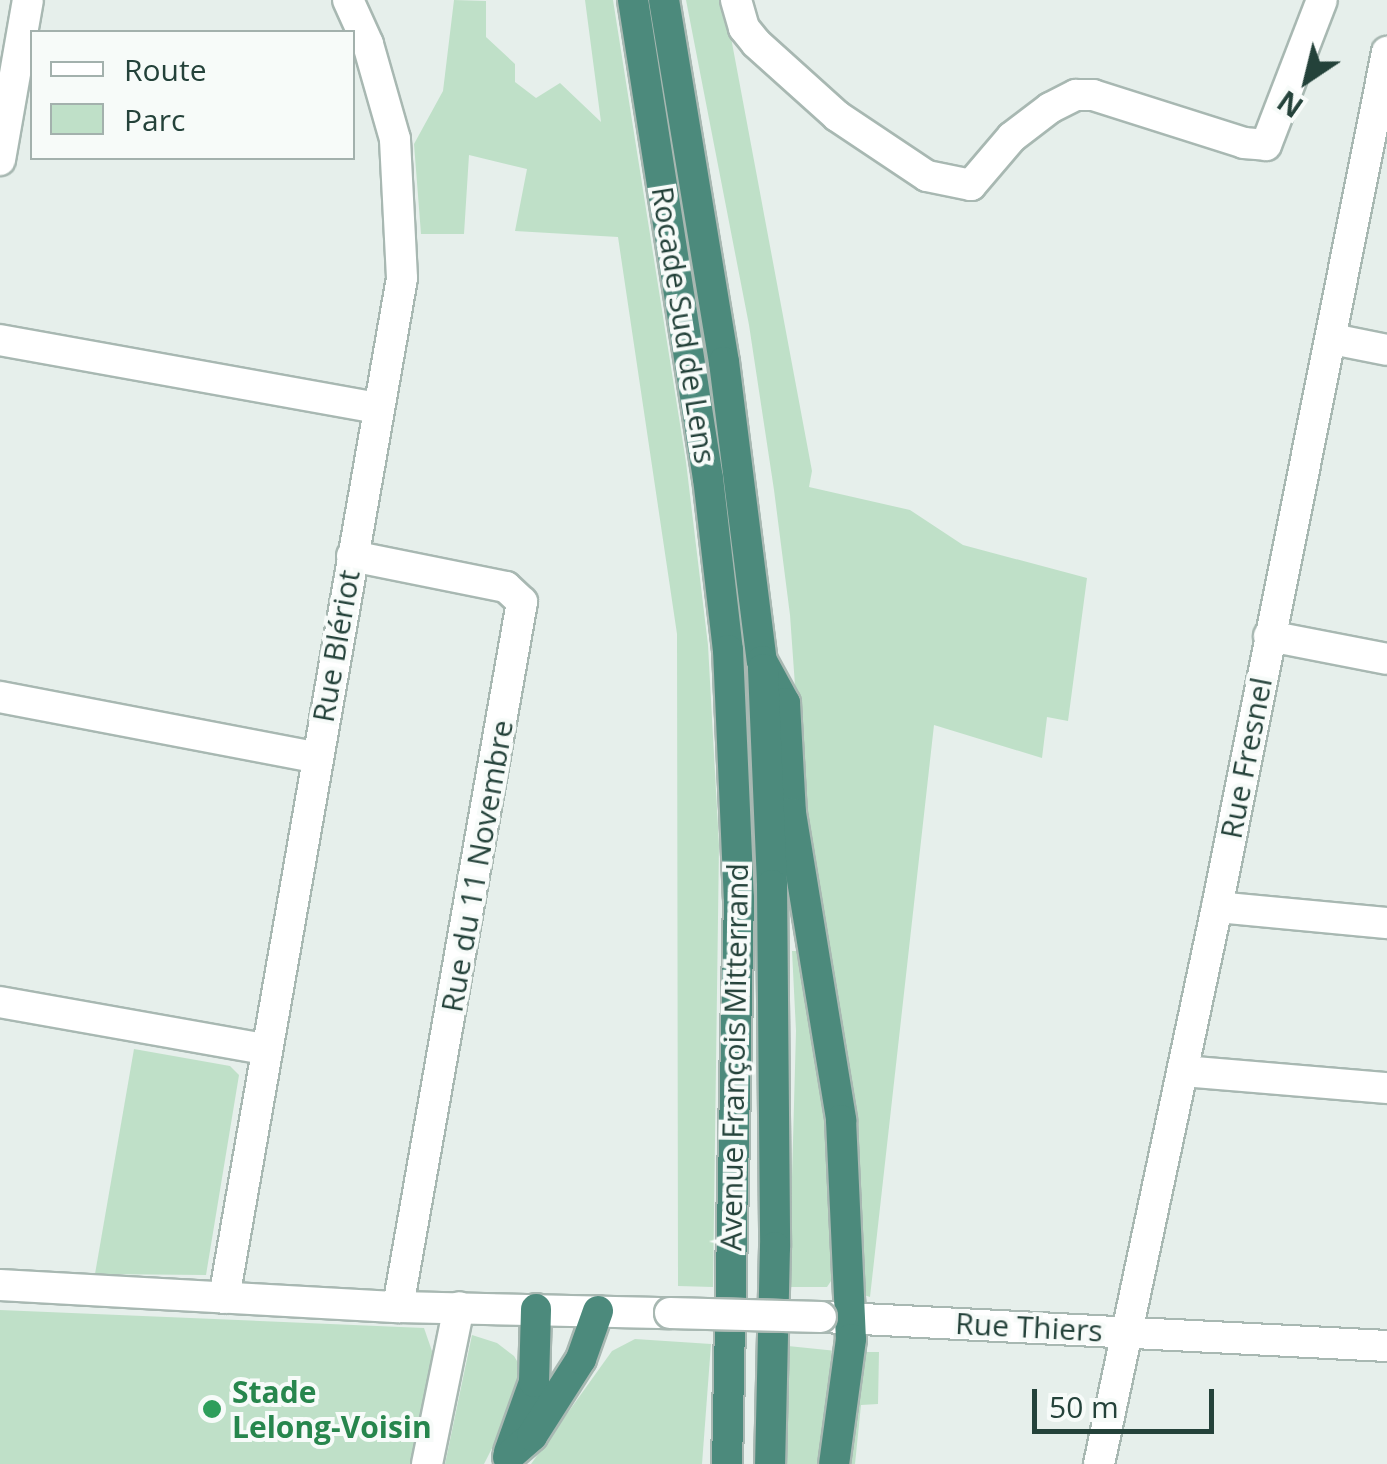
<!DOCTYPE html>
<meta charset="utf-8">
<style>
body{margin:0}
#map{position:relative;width:1387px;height:1464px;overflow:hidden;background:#e6efeb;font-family:"Open Sans",sans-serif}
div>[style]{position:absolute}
.green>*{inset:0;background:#bfe0c8;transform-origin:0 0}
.roads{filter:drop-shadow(2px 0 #a8b8b2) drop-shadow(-2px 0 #a8b8b2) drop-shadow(0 2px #a8b8b2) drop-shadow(0 -2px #a8b8b2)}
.minor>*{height:30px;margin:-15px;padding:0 15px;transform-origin:15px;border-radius:15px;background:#fff}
.tertiary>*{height:30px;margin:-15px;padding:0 15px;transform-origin:15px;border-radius:15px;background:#fff}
.trunk>*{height:30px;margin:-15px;padding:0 15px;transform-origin:15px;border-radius:15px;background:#4c8a7c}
.bridges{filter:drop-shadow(2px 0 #a8b8b2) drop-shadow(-2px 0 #a8b8b2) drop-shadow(0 2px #a8b8b2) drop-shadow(0 -2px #a8b8b2)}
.tertiary-bridge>*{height:30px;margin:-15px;padding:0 15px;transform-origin:15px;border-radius:15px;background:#fff}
.dots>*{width:28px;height:28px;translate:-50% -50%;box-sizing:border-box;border:5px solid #f7fbf9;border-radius:50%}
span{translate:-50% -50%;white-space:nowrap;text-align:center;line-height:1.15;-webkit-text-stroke:8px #f7fbf9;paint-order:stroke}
.street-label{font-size:30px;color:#24423a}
.leisure-label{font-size:30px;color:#27864d;font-weight:700}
.left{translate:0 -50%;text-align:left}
.legend{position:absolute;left:30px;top:30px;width:325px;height:130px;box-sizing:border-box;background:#f7fbf9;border:2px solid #a3b1ad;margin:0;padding:12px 18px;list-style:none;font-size:30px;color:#24423a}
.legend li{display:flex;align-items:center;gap:20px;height:50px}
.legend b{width:50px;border:2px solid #a3b1ad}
.north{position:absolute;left:1257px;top:30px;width:100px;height:100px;-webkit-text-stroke:8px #f7fbf9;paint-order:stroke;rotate:215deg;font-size:28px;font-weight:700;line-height:40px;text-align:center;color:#24423a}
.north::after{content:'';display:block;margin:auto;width:35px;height:45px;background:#24423a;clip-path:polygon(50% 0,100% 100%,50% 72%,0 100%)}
.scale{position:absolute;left:1032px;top:1389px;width:182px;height:45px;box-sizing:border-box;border:5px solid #24423a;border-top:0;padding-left:12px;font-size:30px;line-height:35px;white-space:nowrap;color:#24423a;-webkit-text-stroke:8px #f7fbf9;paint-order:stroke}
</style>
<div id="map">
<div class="green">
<i style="clip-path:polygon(454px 0,486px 1px,486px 37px,515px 64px,515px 82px,536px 98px,560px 83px,601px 122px,585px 0,613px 0,686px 462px,708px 645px,719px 845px,713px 1287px,678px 1286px,677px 634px,618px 237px,515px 231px,527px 169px,469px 155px,464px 234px,421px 234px,414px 144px,443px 91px)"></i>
<i style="clip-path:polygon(686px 0,724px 0,812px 471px,809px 487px,910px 510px,963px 545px,1087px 578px,1068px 721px,1047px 717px,1042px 758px,934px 725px,870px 1297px,864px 1295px,803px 799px,790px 615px,774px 490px,749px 325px)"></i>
<i style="clip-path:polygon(792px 951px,796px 951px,812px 1029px,829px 1131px,833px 1278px,827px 1287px,789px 1287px,796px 1031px)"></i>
<i style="clip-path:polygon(134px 1049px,230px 1066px,239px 1075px,206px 1275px,95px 1274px)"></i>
<i style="clip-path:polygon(0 1310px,424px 1328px,433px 1354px,415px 1464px,0 1464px)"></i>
<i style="clip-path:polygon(472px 1335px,497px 1343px,514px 1356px,523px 1371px,517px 1399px,484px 1464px,445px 1464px)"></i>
<i style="clip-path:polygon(635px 1339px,711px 1344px,702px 1464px,531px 1464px,612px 1351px)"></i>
<i style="left:788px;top:1346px;width:44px;height:118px;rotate:6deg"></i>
<i style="clip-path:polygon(866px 1352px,879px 1352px,878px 1404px,861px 1405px,855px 1464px,845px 1464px,858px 1363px)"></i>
</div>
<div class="roads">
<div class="minor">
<i style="left:736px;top:0;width:29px;rotate:74deg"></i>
<i style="left:744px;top:28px;width:19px;rotate:51deg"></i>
<i style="left:756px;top:43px;width:109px;rotate:42deg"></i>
<i style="left:837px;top:116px;width:108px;rotate:33.7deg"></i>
<i style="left:927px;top:176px;width:45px;rotate:11.6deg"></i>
<i style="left:971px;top:185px;width:63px;rotate:-49.5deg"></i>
<i style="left:1012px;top:137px;width:48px;rotate:-37.3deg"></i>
<i style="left:1050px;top:108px;width:29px;rotate:-27deg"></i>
<i style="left:1076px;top:95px;width:17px"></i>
<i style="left:1093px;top:95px;width:158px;rotate:17.6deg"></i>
<i style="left:1244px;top:143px;width:22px;rotate:5deg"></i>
<i style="left:1266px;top:145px;width:155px;rotate:-68.9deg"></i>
<i style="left:0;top:160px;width:162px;rotate:-80.1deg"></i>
<i style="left:1332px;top:339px;width:56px;rotate:11.3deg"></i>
<i style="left:0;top:340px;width:384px;rotate:10.2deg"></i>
<i style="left:352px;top:556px;width:157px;rotate:11.4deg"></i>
<i style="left:506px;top:587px;width:22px;rotate:43deg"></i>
<i style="left:522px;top:602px;width:716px;rotate:99.98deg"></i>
<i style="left:1269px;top:636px;width:120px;rotate:11deg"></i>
<i style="left:0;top:697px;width:322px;rotate:10.8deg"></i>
<i style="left:1217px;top:907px;width:171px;rotate:5.4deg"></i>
<i style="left:0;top:1002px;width:269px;rotate:10.1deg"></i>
<i style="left:1183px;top:1071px;width:205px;rotate:4.8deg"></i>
<i style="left:427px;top:1464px;width:160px;rotate:-78.5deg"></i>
<i style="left:1099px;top:1464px;width:569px;rotate:-78.04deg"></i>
<i style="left:1217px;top:907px;width:872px;rotate:-78.75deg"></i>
</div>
<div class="tertiary">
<i style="left:0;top:1285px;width:399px;rotate:3.2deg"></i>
<i style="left:398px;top:1307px;width:272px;rotate:1.3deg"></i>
<i style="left:224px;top:1298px;width:1035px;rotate:-80.1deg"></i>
<i style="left:402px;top:278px;width:139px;rotate:-92.9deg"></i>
<i style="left:395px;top:139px;width:99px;rotate:-105.9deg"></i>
<i style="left:368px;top:44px;width:48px;rotate:-114.4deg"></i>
<i style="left:824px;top:1317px;width:564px;rotate:2.95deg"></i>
</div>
<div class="trunk">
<i style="left:633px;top:0;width:484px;rotate:81.1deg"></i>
<i style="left:708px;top:478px;width:173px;rotate:83.4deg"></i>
<i style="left:728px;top:650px;width:248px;rotate:87.5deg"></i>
<i style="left:739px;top:898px;width:566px;rotate:91.21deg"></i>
<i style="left:664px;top:0;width:367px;rotate:80.6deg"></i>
<i style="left:724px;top:362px;width:301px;rotate:82.8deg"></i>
<i style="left:762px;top:661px;width:48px;rotate:61.3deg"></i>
<i style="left:785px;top:703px;width:110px;rotate:86.9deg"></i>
<i style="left:791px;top:813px;width:311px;rotate:80.7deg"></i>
<i style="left:841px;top:1120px;width:219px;rotate:87.4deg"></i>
<i style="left:851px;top:1339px;width:126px;rotate:97.7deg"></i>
<i style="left:763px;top:669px;width:216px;rotate:87.6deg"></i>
<i style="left:772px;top:885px;width:362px;rotate:89.5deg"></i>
<i style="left:775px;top:1247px;width:217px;rotate:91.3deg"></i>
<i style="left:509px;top:1452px;width:74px;rotate:-70.3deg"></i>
<i style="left:534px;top:1382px;width:73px;rotate:-88.4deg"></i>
<i style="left:508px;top:1457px;width:32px;rotate:-41deg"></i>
<i style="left:532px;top:1436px;width:91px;rotate:-57.5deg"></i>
<i style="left:581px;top:1359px;width:51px;rotate:-70.5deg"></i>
</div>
</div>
<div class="bridges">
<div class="tertiary-bridge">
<i style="left:670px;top:1313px;width:151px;rotate:1.5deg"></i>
</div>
</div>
<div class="dots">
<i style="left:212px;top:1409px;background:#2e9e5b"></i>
</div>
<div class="street-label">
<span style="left:684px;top:325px;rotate:81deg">Rocade Sud de Lens</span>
<span style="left:336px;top:646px;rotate:-80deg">Rue Blériot</span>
<span style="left:1246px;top:758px;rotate:-79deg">Rue Fresnel</span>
<span style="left:477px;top:866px;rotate:-80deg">Rue du 11 Novembre</span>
<span style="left:734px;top:1057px;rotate:-89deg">Avenue François Mitterrand</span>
<span style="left:1029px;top:1327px;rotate:3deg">Rue Thiers</span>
</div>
<div class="leisure-label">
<span class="left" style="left:232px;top:1409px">Stade<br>Lelong-Voisin</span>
</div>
<ul class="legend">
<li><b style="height:12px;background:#fff"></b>Route</li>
<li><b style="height:28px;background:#bfe0c8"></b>Parc</li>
</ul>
<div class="north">N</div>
<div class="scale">50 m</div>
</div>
